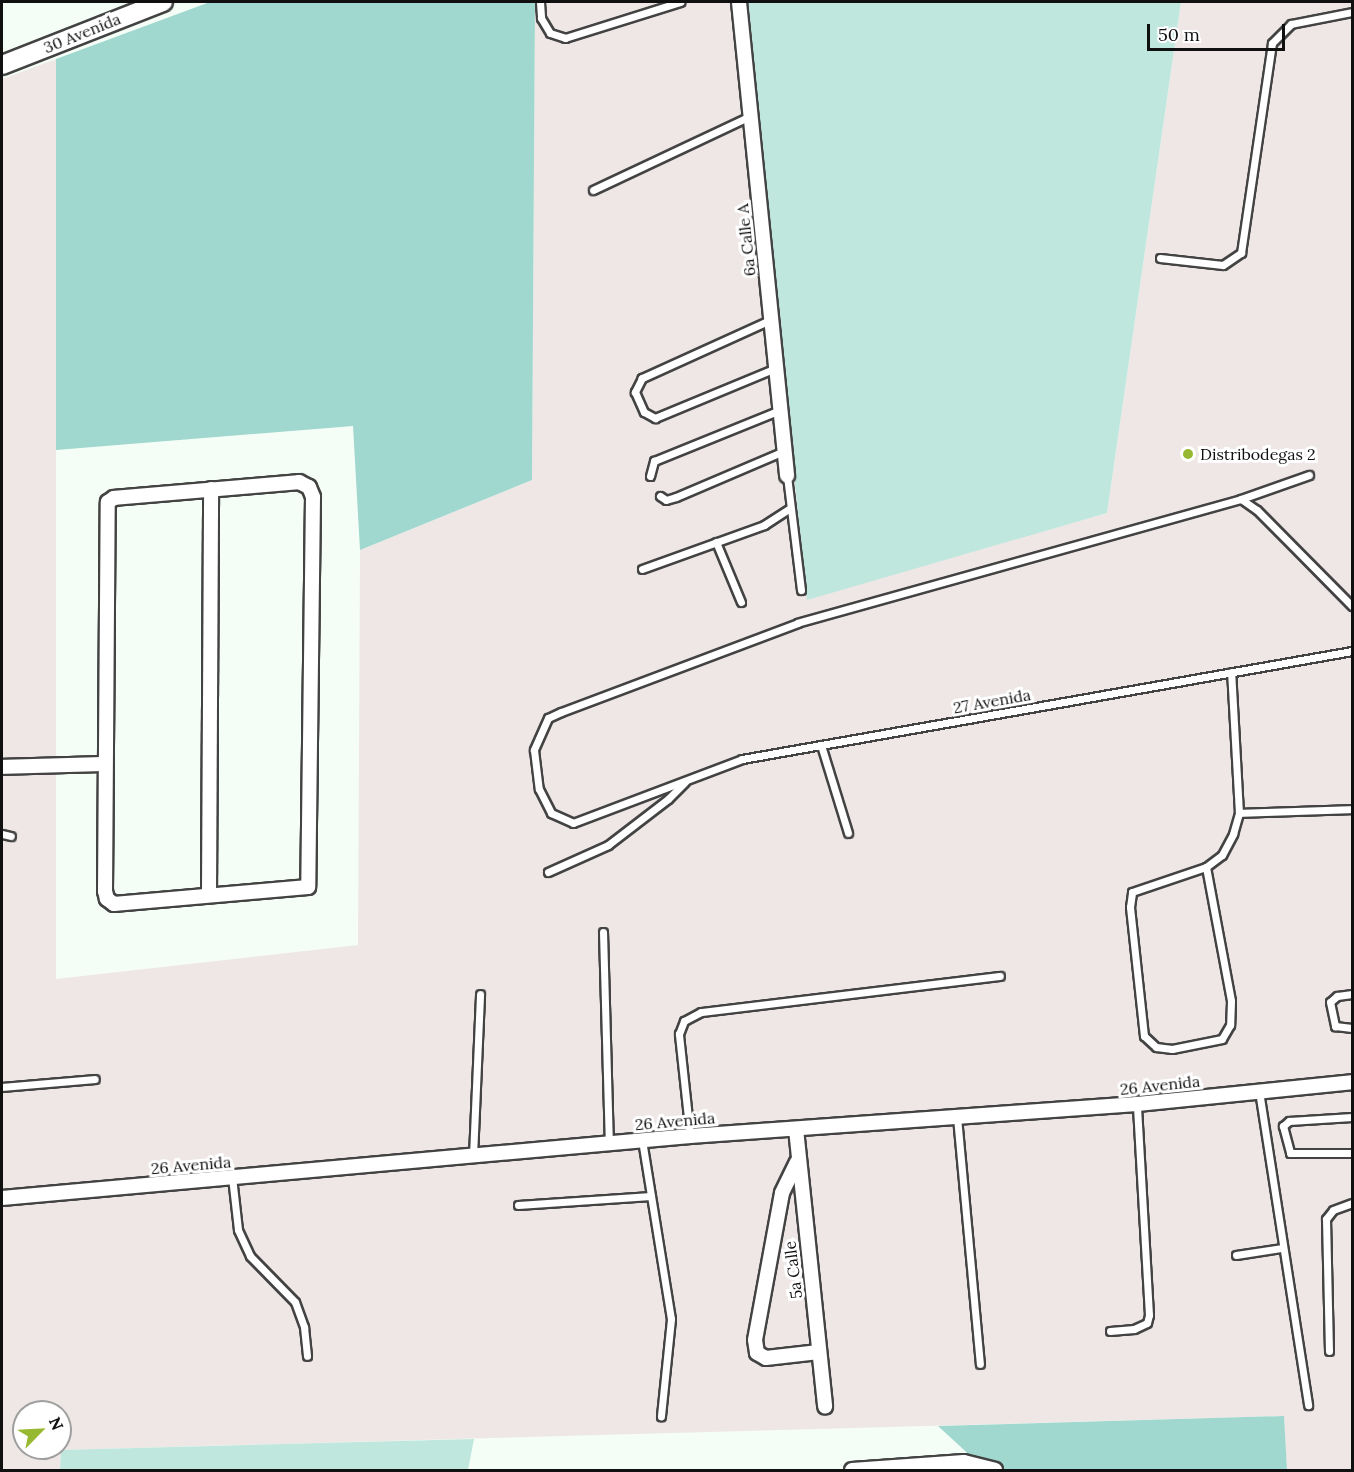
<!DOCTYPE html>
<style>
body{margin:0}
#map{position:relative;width:1354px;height:1472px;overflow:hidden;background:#f5fef6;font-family:Lora,serif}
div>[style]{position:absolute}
.industrial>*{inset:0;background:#eee7e6}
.green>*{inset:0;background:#bfe7de}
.forest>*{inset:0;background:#a0d7ce}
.roads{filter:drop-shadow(2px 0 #434343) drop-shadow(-2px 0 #434343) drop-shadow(0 2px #434343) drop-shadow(0 -2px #434343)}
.service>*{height:7px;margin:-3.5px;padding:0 3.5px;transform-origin:3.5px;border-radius:3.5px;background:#fff}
.minor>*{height:14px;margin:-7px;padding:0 7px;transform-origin:7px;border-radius:7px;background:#fff}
.tertiary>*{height:18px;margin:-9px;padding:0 9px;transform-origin:9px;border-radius:9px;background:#fff}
.dots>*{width:16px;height:16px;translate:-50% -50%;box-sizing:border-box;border:3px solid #fff;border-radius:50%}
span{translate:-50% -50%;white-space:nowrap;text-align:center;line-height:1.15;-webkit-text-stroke:6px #fff;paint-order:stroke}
.street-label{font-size:16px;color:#101010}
.poi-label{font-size:16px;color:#101010}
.left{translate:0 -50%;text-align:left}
.frame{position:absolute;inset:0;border:3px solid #101010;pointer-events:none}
.north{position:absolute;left:12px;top:1400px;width:60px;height:60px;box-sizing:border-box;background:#fff;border:2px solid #9f9f9f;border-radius:50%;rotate:66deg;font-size:16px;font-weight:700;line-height:24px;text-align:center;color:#101010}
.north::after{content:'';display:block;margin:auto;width:21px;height:27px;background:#97b831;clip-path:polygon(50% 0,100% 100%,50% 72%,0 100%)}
.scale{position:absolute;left:1147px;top:24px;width:138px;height:27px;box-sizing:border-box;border:3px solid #101010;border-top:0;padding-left:8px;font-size:18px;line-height:21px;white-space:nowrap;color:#101010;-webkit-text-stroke:4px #fff;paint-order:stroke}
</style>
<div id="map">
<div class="industrial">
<i style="clip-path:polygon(evenodd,535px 2px,745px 2px,807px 599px,1107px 513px,1181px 2px,1352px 2px,1352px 1470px,1287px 1470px,1284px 1416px,61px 1450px,60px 1470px,2px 1470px,2px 79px,56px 59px,56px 979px,358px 945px,360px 550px,532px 480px,535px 2px,24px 1412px,60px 1412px,60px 1448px,24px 1448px,24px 1412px)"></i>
</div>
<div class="green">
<i style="clip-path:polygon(745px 2px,1181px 2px,1107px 513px,807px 600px)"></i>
<i style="clip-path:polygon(474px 1439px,468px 1470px,60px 1470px,61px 1450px)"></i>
</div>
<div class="forest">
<i style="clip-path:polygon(210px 2px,535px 2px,532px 480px,360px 550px,353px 426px,56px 450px,56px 59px)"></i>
<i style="clip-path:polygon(1284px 1416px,1287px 1470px,999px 1470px,976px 1461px,938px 1426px)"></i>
</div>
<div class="roads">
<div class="service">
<i style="left:540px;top:2px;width:16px;rotate:86deg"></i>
<i style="left:541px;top:18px;width:17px;rotate:59deg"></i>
<i style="left:550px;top:33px;width:16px;rotate:18deg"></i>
<i style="left:565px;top:38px;width:121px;rotate:-17.4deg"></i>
<i style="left:593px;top:190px;width:174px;rotate:-25.2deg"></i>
<i style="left:1160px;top:258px;width:63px;rotate:6.3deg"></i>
<i style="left:1223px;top:265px;width:22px;rotate:-34deg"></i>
<i style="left:1241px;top:253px;width:212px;rotate:-81.6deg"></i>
<i style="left:1272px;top:43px;width:27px;rotate:-45deg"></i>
<i style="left:1291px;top:24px;width:62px;rotate:-11.1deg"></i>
<i style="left:770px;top:320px;width:141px;rotate:155.6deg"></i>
<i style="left:642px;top:378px;width:16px;rotate:117deg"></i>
<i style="left:635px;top:392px;width:22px;rotate:66deg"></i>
<i style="left:644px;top:412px;width:13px;rotate:29deg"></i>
<i style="left:655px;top:418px;width:131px;rotate:-22.5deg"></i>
<i style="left:1309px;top:475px;width:72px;rotate:160.6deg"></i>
<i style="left:1241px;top:499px;width:460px;rotate:164.4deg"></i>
<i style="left:798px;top:623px;width:253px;rotate:159.4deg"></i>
<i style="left:561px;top:712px;width:14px;rotate:155deg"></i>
<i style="left:548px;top:718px;width:35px;rotate:114deg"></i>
<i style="left:534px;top:750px;width:39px;rotate:83deg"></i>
<i style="left:539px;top:789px;width:27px;rotate:63deg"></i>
<i style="left:551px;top:813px;width:24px;rotate:24deg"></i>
<i style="left:573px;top:823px;width:181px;rotate:-20.7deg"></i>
<i style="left:742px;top:759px;width:619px;rotate:-10.04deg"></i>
<i style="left:650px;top:476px;width:16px;rotate:-75deg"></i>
<i style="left:654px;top:461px;width:136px;rotate:-22deg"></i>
<i style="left:787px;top:476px;width:115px;rotate:83deg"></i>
<i style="left:660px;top:496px;width:7px;rotate:34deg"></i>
<i style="left:666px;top:500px;width:10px;rotate:-17deg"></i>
<i style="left:676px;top:497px;width:117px;rotate:-23.1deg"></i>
<i style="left:1241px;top:499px;width:19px;rotate:35deg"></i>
<i style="left:1257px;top:510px;width:135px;rotate:45.3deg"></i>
<i style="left:716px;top:542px;width:65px;rotate:67.4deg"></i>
<i style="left:642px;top:569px;width:130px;rotate:-19.8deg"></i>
<i style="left:764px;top:525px;width:31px;rotate:-33deg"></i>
<i style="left:821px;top:745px;width:92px;rotate:72.9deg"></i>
<i style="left:1239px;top:813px;width:113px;rotate:-2deg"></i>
<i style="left:2px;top:834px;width:9px;rotate:13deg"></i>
<i style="left:1206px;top:867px;width:136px;rotate:79.4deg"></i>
<i style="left:1231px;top:1001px;width:24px;rotate:92deg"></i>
<i style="left:1230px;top:1025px;width:16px;rotate:120deg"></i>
<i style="left:1222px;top:1039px;width:51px;rotate:168.7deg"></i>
<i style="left:1172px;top:1049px;width:16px;rotate:-173deg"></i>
<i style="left:1156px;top:1047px;width:16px;rotate:-137deg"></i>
<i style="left:1144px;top:1036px;width:130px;rotate:-96.2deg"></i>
<i style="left:1130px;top:907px;width:15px;rotate:-82deg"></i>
<i style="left:1132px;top:892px;width:78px;rotate:-18.7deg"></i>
<i style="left:1206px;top:867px;width:20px;rotate:-37deg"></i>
<i style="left:1222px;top:855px;width:24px;rotate:-62deg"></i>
<i style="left:1233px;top:834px;width:22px;rotate:-74deg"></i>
<i style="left:1239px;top:813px;width:141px;rotate:-93.2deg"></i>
<i style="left:548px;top:872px;width:66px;rotate:-24.2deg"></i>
<i style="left:608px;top:845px;width:76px;rotate:-37.5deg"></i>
<i style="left:668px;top:799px;width:24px;rotate:-45deg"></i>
<i style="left:603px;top:932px;width:211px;rotate:88.4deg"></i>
<i style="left:1352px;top:994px;width:15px;rotate:172deg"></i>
<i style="left:1337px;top:996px;width:9px;rotate:139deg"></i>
<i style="left:1330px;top:1002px;width:25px;rotate:78deg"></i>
<i style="left:1335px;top:1026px;width:17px;rotate:7deg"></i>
<i style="left:2px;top:1087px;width:93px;rotate:-4.9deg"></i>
<i style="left:1259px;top:1091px;width:318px;rotate:81.1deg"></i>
<i style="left:957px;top:1117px;width:248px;rotate:84.7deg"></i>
<i style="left:1352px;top:1117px;width:63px;rotate:176.4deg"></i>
<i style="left:1289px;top:1121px;width:8px;rotate:140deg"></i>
<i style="left:1283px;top:1126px;width:28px;rotate:75deg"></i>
<i style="left:1290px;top:1153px;width:62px"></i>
<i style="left:690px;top:1136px;width:103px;rotate:-96.2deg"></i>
<i style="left:679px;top:1034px;width:14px;rotate:-69deg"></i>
<i style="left:684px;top:1021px;width:19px;rotate:-28deg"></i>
<i style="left:701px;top:1012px;width:301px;rotate:-6.9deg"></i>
<i style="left:642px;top:1140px;width:181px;rotate:80.8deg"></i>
<i style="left:671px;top:1319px;width:98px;rotate:95.9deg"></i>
<i style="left:473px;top:1156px;width:162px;rotate:-87.5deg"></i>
<i style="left:232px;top:1177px;width:53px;rotate:83.5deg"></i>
<i style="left:238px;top:1230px;width:29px;rotate:65deg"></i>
<i style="left:250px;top:1256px;width:64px;rotate:45.6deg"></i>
<i style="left:295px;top:1302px;width:27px;rotate:70deg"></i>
<i style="left:304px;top:1327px;width:29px;rotate:84deg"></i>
<i style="left:518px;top:1205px;width:133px;rotate:-3.9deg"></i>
<i style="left:1236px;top:1255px;width:47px;rotate:-8.7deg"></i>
<i style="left:1110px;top:1331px;width:24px;rotate:-5deg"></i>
<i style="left:1134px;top:1329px;width:14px;rotate:-25deg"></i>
<i style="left:1147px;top:1323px;width:8px;rotate:-76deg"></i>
<i style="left:1149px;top:1315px;width:211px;rotate:-93.3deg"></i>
<i style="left:1329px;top:1351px;width:132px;rotate:-91.3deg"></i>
<i style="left:1326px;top:1219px;width:11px;rotate:-52deg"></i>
<i style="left:1333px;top:1210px;width:20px;rotate:-20deg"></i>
</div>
<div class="minor">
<i style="left:739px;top:2px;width:476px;rotate:84.2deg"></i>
<i style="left:299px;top:482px;width:11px;rotate:27deg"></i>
<i style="left:309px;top:487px;width:11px;rotate:68deg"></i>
<i style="left:313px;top:497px;width:390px;rotate:90.7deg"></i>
<i style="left:308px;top:887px;width:195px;rotate:175deg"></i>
<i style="left:114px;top:904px;width:9px;rotate:-144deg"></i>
<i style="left:107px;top:899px;width:8px;rotate:-104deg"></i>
<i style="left:105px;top:891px;width:389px;rotate:-89.6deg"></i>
<i style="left:108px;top:502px;width:7px;rotate:-34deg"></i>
<i style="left:114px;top:498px;width:186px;rotate:-4.9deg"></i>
<i style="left:2px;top:767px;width:103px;rotate:-1.7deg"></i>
<i style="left:209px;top:894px;width:405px;rotate:-89.7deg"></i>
<i style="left:796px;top:1129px;width:279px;rotate:84deg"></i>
<i style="left:797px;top:1162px;width:34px;rotate:116deg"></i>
<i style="left:782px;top:1193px;width:149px;rotate:100.4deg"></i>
<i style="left:755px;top:1340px;width:13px;rotate:81deg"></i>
<i style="left:757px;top:1353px;width:10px;rotate:29deg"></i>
<i style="left:766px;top:1358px;width:53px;rotate:-6.5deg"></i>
<i style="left:2px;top:1198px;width:691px;rotate:-5.15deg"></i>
<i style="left:690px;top:1136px;width:448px;rotate:-4.1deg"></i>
<i style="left:1137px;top:1104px;width:216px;rotate:-5.8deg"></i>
<i style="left:852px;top:1470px;width:112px;rotate:-4.1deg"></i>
<i style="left:964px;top:1462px;width:32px;rotate:14deg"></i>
</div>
<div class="tertiary">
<i style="left:2px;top:65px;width:173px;rotate:-21.4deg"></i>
</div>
</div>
<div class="dots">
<i style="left:1188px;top:454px;background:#97b831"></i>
</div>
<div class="street-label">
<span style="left:82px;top:33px;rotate:-22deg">30 Avenida</span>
<span style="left:746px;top:240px;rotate:-96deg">6a Calle A</span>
<span style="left:992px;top:701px;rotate:-10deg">27 Avenida</span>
<span style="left:1160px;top:1085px;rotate:-6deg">26 Avenida</span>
<span style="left:675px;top:1121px;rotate:-5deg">26 Avenida</span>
<span style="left:191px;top:1165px;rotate:-5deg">26 Avenida</span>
<span style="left:793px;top:1270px;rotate:-97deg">5a Calle</span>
</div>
<div class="poi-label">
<span class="left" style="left:1200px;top:454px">Distribodegas 2</span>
</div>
<div class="frame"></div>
<div class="north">N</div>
<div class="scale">50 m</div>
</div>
